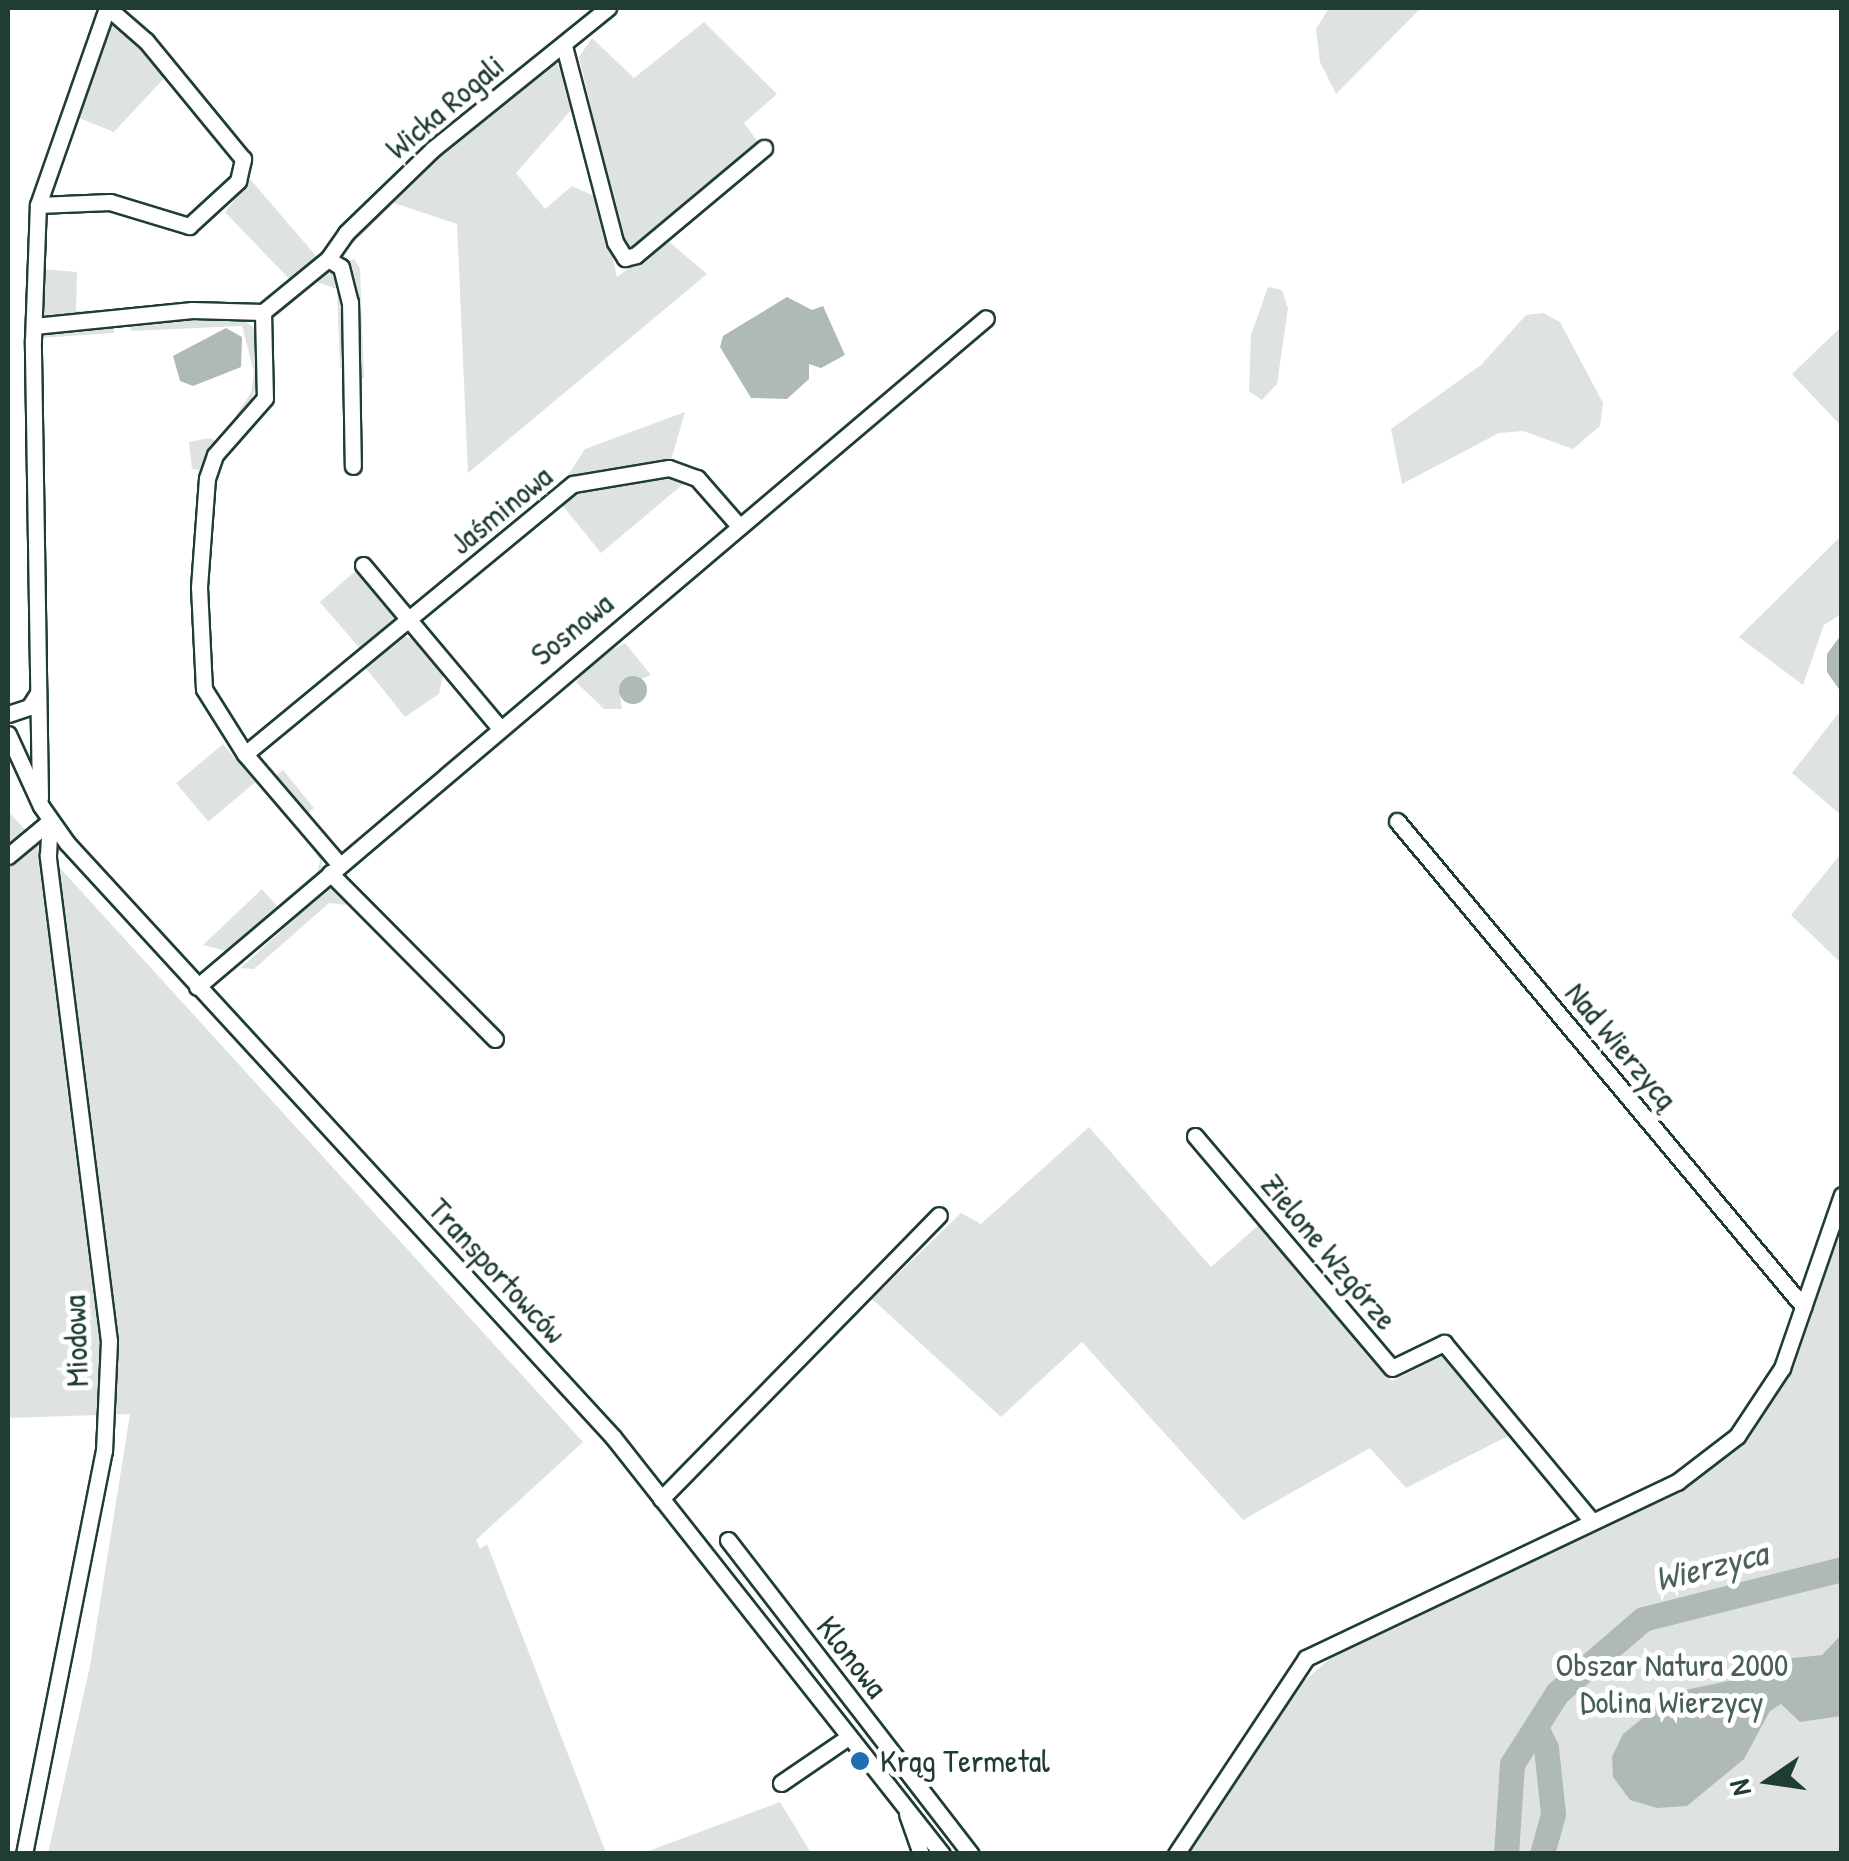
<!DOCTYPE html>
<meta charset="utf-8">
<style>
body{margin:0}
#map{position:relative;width:1849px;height:1861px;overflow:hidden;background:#fff;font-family:"Patrick Hand",sans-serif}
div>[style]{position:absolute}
.green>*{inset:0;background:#dee3e2;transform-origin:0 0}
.water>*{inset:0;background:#afbab7}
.round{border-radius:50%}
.river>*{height:25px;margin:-12.5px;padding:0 12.5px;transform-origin:12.5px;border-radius:12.5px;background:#afbab7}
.roads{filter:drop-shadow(2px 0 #1f3d34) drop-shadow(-2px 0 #1f3d34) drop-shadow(0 2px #1f3d34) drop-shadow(0 -2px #1f3d34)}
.street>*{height:15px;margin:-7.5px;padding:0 7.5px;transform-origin:7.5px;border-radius:7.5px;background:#fff}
.dots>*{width:28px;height:28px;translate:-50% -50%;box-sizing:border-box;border:5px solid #fff;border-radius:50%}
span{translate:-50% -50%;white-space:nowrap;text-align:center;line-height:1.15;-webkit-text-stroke:10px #fff;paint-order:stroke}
.street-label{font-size:32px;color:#1f3d34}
.park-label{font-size:32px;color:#455e57}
.poi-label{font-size:32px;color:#1f3d34}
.left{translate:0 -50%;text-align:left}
.water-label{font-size:35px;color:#4a625b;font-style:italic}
.frame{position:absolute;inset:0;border:10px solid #1f3d34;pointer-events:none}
.north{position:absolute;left:1719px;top:1731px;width:100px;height:100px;-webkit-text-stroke:8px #fff;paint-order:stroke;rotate:257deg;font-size:28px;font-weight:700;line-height:40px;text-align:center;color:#1f3d34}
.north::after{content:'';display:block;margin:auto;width:35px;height:45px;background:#1f3d34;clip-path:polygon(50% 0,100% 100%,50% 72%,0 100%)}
</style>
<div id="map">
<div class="green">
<i style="clip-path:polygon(1329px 8px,1421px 8px,1336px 94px,1320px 62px,1316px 29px)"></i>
<i style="clip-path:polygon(704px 22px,777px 94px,744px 123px,758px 142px,632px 251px,622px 242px,579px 57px,592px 38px,634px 78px)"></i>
<i style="clip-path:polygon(112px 23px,123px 26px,168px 74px,114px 132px,74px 116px)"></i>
<i style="clip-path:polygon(555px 62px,573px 81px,564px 86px,573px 108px,516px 173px,545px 209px,572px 186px,601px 199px,617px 277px,667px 240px,707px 274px,468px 473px,457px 224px,394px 203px,341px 255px,340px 250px,418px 170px)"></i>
<i style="clip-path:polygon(250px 179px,317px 257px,292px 282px,225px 212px)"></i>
<i style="clip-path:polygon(354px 259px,360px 268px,364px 378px,356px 377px,348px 262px)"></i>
<i style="clip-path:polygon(40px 269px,77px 272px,76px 311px,173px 307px,39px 318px)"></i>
<i style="clip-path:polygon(334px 271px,343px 283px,346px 368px,340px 368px,337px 289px,317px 282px,277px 316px,277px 310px,319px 275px)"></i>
<i style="clip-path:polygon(1268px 287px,1282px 290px,1288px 308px,1277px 384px,1262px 400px,1249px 391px,1251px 335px)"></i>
<i style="clip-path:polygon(1543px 313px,1560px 322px,1603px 403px,1600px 426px,1573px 449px,1523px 431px,1499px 433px,1402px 484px,1391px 429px,1481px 365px,1526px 315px)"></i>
<i style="clip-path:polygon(237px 315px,253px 327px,262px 374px,244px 417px,236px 415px,251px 393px,254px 372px,242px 326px,131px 331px,131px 324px)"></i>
<i style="clip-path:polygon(114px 326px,114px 333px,40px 338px,51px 331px)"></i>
<i style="clip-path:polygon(1841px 327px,1841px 426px,1792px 374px)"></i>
<i style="clip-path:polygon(685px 412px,671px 460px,567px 477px,585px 449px)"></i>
<i style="clip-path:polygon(210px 438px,220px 443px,201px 470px,192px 469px,189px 442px)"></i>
<i style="clip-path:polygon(671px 476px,688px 480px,601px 553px,559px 501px,583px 488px)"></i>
<i style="clip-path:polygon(1841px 536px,1841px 614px,1824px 625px,1803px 685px,1739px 637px)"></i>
<i style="left:359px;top:568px;width:66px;height:52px;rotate:49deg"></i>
<i style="clip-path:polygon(401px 635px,421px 642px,444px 670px,439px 694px,405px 717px,365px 667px)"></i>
<i style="clip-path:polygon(625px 643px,651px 675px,619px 688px,622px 709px,604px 709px,576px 682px,595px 658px)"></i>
<i style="clip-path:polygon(1841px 710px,1842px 711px,1841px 815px,1792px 773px)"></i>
<i style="left:223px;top:744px;width:50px;height:61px;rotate:50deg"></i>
<i style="left:283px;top:770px;width:49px;height:13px;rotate:51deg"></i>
<i style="clip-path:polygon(8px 811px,583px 1442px,476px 1540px,480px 1549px,487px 1544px,606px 1853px,48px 1853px,90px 1666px,130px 1414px,8px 1418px)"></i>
<i style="clip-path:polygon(301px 831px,322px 855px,321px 873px,230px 952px,203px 945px,262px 889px,277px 906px,318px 871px,320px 860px)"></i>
<i style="clip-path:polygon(1839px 856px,1842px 857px,1841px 963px,1791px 915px)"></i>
<i style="clip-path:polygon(329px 887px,357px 906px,329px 903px,254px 969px,241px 968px)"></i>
<i style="clip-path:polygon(1089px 1127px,1211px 1267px,1260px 1224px,1392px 1381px,1444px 1355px,1510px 1435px,1406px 1488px,1370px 1448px,1243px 1520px,1082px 1342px,1001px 1417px,872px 1299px,961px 1213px,981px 1224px)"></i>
<i style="clip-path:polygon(1841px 1217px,1841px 1853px,1184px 1854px,1298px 1686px,1332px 1657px,1672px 1494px,1741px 1444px,1785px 1373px)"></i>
<i style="clip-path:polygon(780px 1802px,811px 1853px,643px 1853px)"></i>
</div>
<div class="water">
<i style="clip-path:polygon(787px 297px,812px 310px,823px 306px,845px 355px,821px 368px,809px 364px,809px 379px,787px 399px,751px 398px,720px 347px,723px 336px)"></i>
<i style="clip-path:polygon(226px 328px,242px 337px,241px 367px,193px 386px,180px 381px,173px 356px)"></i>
<i style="clip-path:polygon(1841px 635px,1841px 692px,1827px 672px,1827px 654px)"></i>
<i class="round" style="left:619px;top:676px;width:28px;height:28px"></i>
<i style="clip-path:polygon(1841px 1635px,1841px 1716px,1800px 1722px,1781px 1704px,1770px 1711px,1744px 1759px,1687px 1806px,1657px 1808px,1630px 1800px,1613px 1777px,1612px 1757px,1623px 1734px,1675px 1692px,1753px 1676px,1774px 1660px,1822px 1655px)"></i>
</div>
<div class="river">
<i style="left:1536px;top:1727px;width:23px;rotate:65deg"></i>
<i style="left:1546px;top:1748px;width:66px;rotate:83.9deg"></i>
<i style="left:1553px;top:1814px;width:41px;rotate:105.4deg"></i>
<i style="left:1506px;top:1854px;width:90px;rotate:-86.2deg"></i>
<i style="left:1512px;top:1764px;width:84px;rotate:-57.6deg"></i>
<i style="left:1557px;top:1693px;width:113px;rotate:-40.7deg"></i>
<i style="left:1643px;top:1619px;width:205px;rotate:-14.1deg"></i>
</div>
<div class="roads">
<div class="street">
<i style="left:564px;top:46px;width:203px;rotate:75.4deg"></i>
<i style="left:615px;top:242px;width:19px;rotate:58deg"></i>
<i style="left:625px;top:258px;width:11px;rotate:-15deg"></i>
<i style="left:636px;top:255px;width:167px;rotate:-39.9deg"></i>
<i style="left:38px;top:205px;width:72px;rotate:-2.4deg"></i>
<i style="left:110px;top:202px;width:83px;rotate:16.9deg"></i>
<i style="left:189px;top:226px;width:67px;rotate:-42.6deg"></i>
<i style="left:238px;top:181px;width:23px;rotate:-77deg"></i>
<i style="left:243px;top:159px;width:153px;rotate:-129.4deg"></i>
<i style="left:146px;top:41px;width:50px;rotate:-139deg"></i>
<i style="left:328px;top:259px;width:32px;rotate:-55deg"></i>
<i style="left:346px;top:233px;width:121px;rotate:-44deg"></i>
<i style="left:433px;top:149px;width:225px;rotate:-38.9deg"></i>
<i style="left:263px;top:312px;width:86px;rotate:88.7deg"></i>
<i style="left:265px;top:398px;width:76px;rotate:131.3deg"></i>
<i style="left:215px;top:455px;width:24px;rotate:109deg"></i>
<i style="left:207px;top:478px;width:109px;rotate:94.2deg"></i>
<i style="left:199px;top:587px;width:102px;rotate:87.2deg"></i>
<i style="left:204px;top:689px;width:77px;rotate:57.8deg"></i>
<i style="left:245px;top:754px;width:143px;rotate:49.5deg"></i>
<i style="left:263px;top:312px;width:84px;rotate:-39.2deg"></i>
<i style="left:328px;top:259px;width:15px;rotate:32deg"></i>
<i style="left:341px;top:267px;width:36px;rotate:76deg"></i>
<i style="left:350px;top:302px;width:164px;rotate:89deg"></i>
<i style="left:34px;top:326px;width:159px;rotate:-5.8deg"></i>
<i style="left:192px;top:310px;width:71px;rotate:1.6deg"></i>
<i style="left:363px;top:565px;width:210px;rotate:50deg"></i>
<i style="left:8px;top:714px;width:22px;rotate:-18deg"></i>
<i style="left:29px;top:707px;width:17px;rotate:-57deg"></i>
<i style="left:8px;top:734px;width:79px;rotate:65.4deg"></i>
<i style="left:41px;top:806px;width:45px;rotate:54.9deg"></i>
<i style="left:67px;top:843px;width:807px;rotate:47.41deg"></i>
<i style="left:613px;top:1437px;width:531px;rotate:51.73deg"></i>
<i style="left:245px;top:754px;width:425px;rotate:-39.5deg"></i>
<i style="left:573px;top:484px;width:97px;rotate:-9.5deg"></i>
<i style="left:669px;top:468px;width:30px;rotate:20deg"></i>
<i style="left:697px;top:478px;width:64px;rotate:48.8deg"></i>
<i style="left:40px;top:798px;width:458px;rotate:-90.9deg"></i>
<i style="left:33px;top:340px;width:135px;rotate:-87.9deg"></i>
<i style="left:38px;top:205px;width:209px;rotate:-70.7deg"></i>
<i style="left:1397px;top:821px;width:633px;rotate:50.07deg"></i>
<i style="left:8px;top:856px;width:55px;rotate:-39.8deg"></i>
<i style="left:330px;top:873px;width:234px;rotate:45.2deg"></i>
<i style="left:197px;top:987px;width:1034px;rotate:-40.29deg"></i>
<i style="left:1195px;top:1136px;width:304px;rotate:49.7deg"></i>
<i style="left:1392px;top:1368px;width:58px;rotate:-25.7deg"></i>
<i style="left:1444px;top:1343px;width:229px;rotate:50.3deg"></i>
<i style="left:661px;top:1499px;width:397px;rotate:-45.6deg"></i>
<i style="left:728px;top:1540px;width:397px;rotate:52.3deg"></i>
<i style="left:781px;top:1783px;width:80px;rotate:-34.3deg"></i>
<i style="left:907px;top:1814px;width:42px;rotate:70.7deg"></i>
<i style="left:24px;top:1854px;width:411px;rotate:-78.8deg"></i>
<i style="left:104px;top:1451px;width:110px;rotate:-87.4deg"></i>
<i style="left:109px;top:1341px;width:490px;rotate:-97.2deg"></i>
<i style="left:48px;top:855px;width:34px;rotate:-87deg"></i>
<i style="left:1176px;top:1854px;width:235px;rotate:-56.4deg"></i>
<i style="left:1306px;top:1658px;width:411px;rotate:-25.4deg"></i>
<i style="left:1677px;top:1482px;width:76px;rotate:-37.5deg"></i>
<i style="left:1737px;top:1436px;width:82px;rotate:-56.5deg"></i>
<i style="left:1782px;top:1368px;width:183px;rotate:-70.9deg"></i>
</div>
</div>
<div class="dots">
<i style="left:860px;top:1761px;background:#1f6fb2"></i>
</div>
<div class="street-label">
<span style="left:445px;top:107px;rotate:-40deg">Wicka Rogali</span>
<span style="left:501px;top:510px;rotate:-39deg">Jaśminowa</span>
<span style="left:572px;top:629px;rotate:-39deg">Sosnowa</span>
<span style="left:1621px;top:1046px;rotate:50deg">Nad Wierzycą</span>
<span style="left:1329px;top:1252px;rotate:50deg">Zielone Wzgórze</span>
<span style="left:497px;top:1271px;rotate:47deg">Transportowców</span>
<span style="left:76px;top:1341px;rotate:-92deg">Miodowa</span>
<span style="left:852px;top:1657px;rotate:52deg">Klonowa</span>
</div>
<div class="park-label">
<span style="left:1672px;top:1684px">Obszar Natura 2000<br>Dolina Wierzycy</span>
</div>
<div class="poi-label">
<span class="left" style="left:880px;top:1761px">Krąg Termetal</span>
</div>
<div class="water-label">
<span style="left:1711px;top:1566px;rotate:-14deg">Wierzyca</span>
</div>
<div class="frame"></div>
<div class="north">N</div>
</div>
